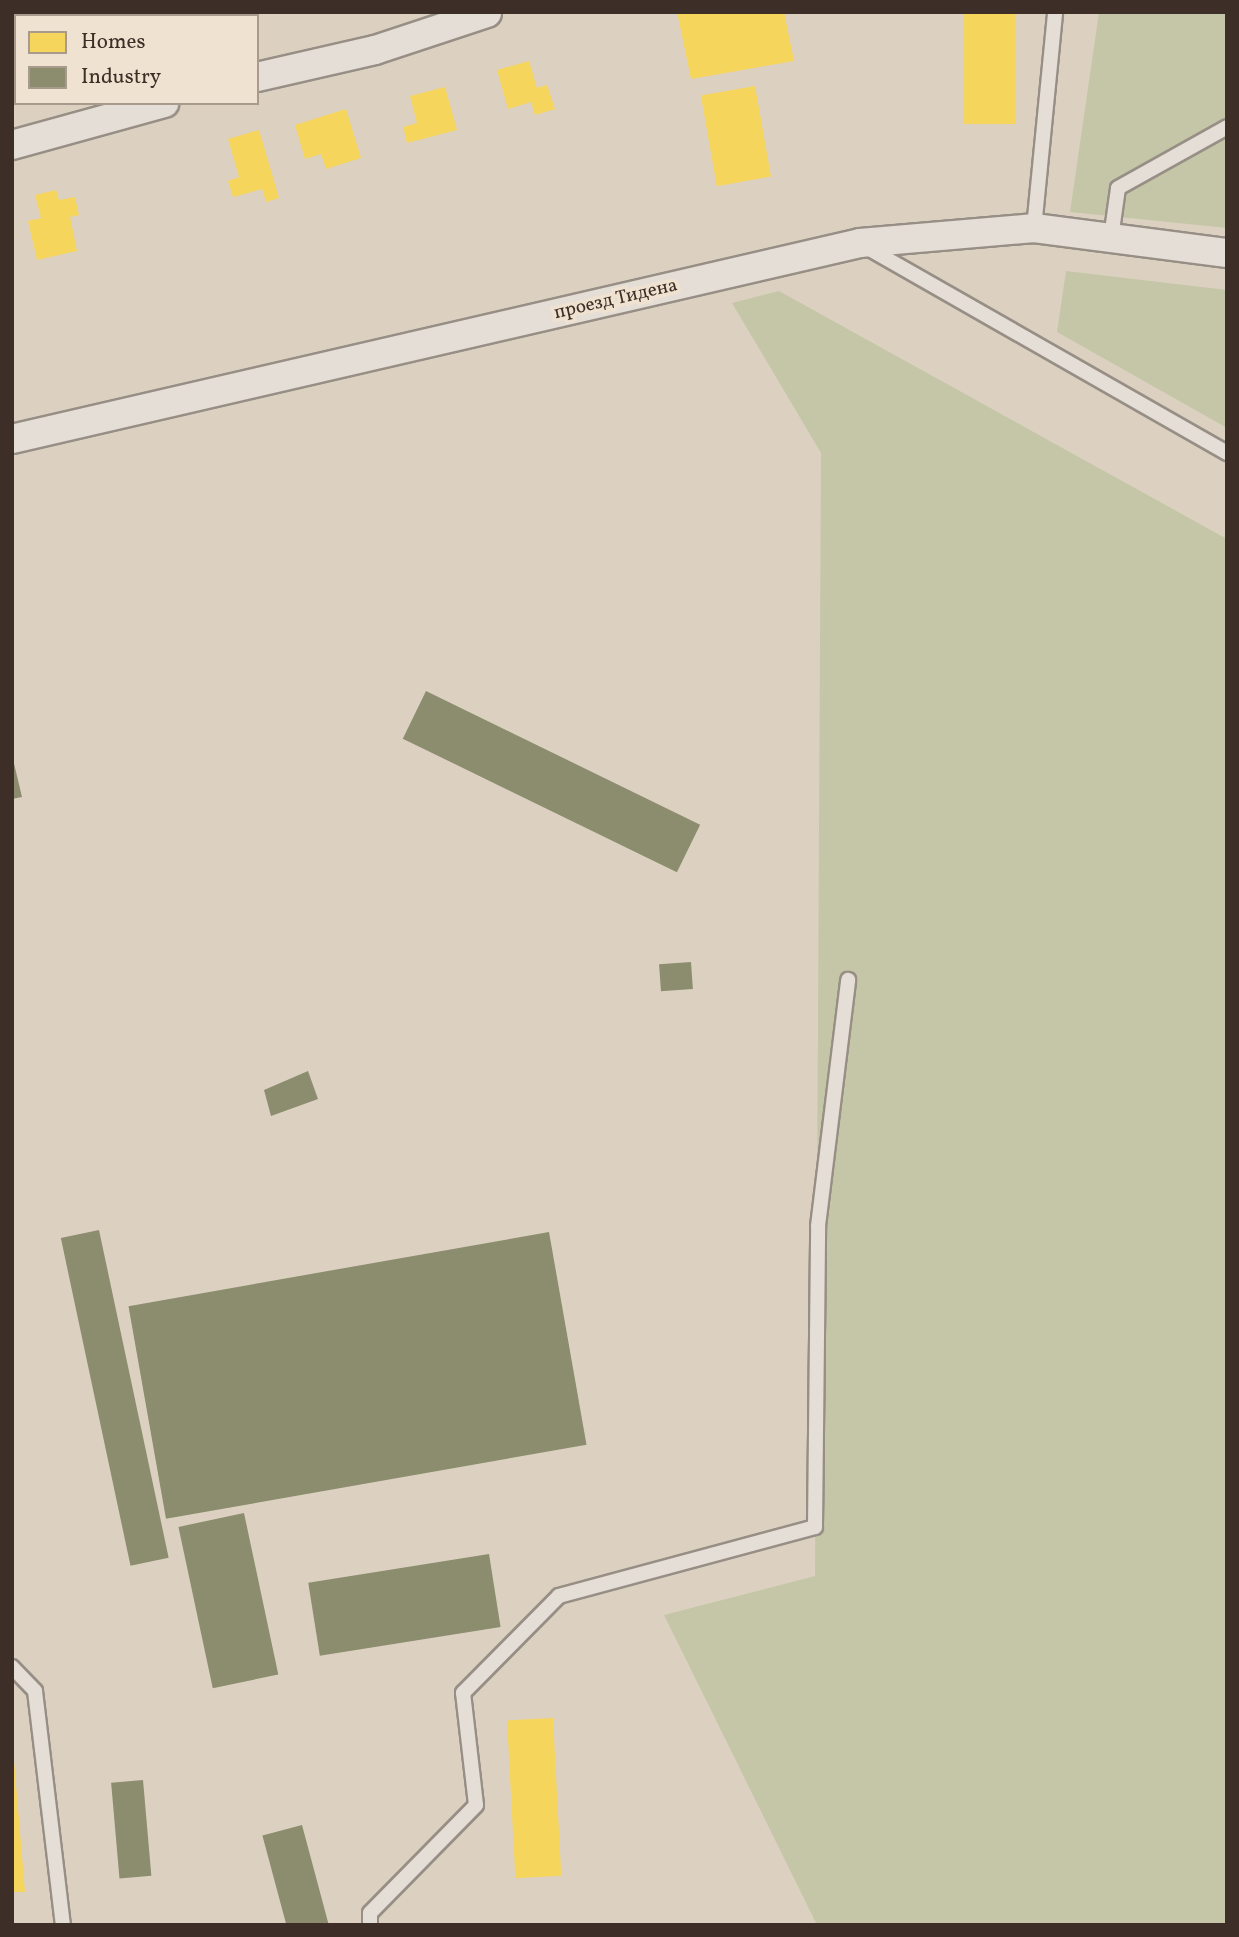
<!DOCTYPE html>
<meta charset="utf-8">
<style>
body{margin:0}
#map{position:relative;width:1239px;height:1937px;overflow:hidden;background:#dcd1c1;font-family:Vollkorn,serif}
div>[style]{position:absolute}
.green>*{inset:0;background:#c5c6a7}
.homes>*{inset:0;background:#f6d55c;transform-origin:0 0}
.industry>*{inset:0;background:#8c8c6e;transform-origin:0 0}
.roads{filter:drop-shadow(2px 0 #978f85) drop-shadow(-2px 0 #978f85) drop-shadow(0 2px #978f85) drop-shadow(0 -2px #978f85)}
.lane>*{height:14px;margin:-7px;padding:0 7px;transform-origin:7px;border-radius:7px;background:#e4ded6}
.street>*{height:28px;margin:-14px;padding:0 14px;transform-origin:14px;border-radius:14px;background:#e4ded6}
span{translate:-50% -50%;white-space:nowrap;text-align:center;line-height:1.15;-webkit-text-stroke:7px #efe2d0;paint-order:stroke}
.street-label{font-size:19px;color:#3d2e27}
.frame{position:absolute;inset:0;border:14px solid #3d2e27;pointer-events:none}
.legend{position:absolute;left:14px;top:14px;width:245px;height:91px;box-sizing:border-box;background:#efe2d0;border:2px solid #a89a8c;margin:0;padding:9px 12px;list-style:none;font-size:21px;color:#3d2e27}
.legend li{display:flex;align-items:center;gap:14px;height:35px}
.legend b{width:35px;border:2px solid #a89a8c}
</style>
<div id="map">
<div class="green">
<i style="clip-path:polygon(1099px 12px,1227px 12px,1227px 228px,1070px 212px)"></i>
<i style="clip-path:polygon(1066px 271px,1227px 290px,1227px 428px,1057px 332px)"></i>
<i style="clip-path:polygon(779px 291px,1227px 539px,1227px 1925px,817px 1925px,664px 1615px,815px 1576px,821px 453px,732px 303px)"></i>
</div>
<div class="homes">
<i style="clip-path:polygon(677px 12px,784px 12px,794px 61px,691px 79px)"></i>
<i style="left:963px;top:12px;width:52px;height:112px"></i>
<i style="clip-path:polygon(529px 61px,537px 88px,547px 85px,555px 109px,535px 115px,531px 102px,508px 109px,497px 70px)"></i>
<i style="left:755px;top:86px;width:92px;height:55px;rotate:80deg"></i>
<i style="clip-path:polygon(445px 87px,457px 130px,407px 143px,403px 127px,417px 123px,410px 96px)"></i>
<i style="clip-path:polygon(346px 109px,361px 158px,326px 169px,321px 154px,305px 159px,295px 125px)"></i>
<i style="clip-path:polygon(259px 130px,279px 198px,266px 202px,262px 189px,233px 197px,228px 181px,239px 177px,228px 139px)"></i>
<i style="clip-path:polygon(56px 190px,59px 200px,75px 197px,79px 215px,70px 217px,77px 251px,37px 260px,28px 221px,41px 218px,35px 195px)"></i>
<i style="left:553px;top:1718px;width:158px;height:46px;rotate:87deg"></i>
<i style="clip-path:polygon(12px 1737px,25px 1892px,12px 1892px)"></i>
</div>
<div class="industry">
<i style="left:426px;top:691px;width:305px;height:53px;rotate:26deg"></i>
<i style="clip-path:polygon(12px 755px,22px 797px,12px 799px)"></i>
<i style="left:691px;top:962px;width:27px;height:32px;rotate:86deg"></i>
<i style="clip-path:polygon(308px 1071px,318px 1099px,271px 1116px,264px 1090px)"></i>
<i style="left:99px;top:1230px;width:335px;height:39px;rotate:78deg"></i>
<i style="left:549px;top:1232px;width:216px;height:427px;rotate:80deg"></i>
<i style="left:244px;top:1513px;width:165px;height:67px;rotate:78deg"></i>
<i style="left:489px;top:1554px;width:74px;height:183px;rotate:81deg"></i>
<i style="left:143px;top:1780px;width:96px;height:32px;rotate:85deg"></i>
<i style="left:302px;top:1825px;width:103px;height:41px;rotate:75deg"></i>
</div>
<div class="roads">
<div class="lane">
<i style="left:107px;top:12px;width:4px;rotate:90deg"></i>
<i style="left:1034px;top:228px;width:217px;rotate:-84.4deg"></i>
<i style="left:1111px;top:238px;width:50px;rotate:-82deg"></i>
<i style="left:1118px;top:188px;width:125px;rotate:-29.2deg"></i>
<i style="left:866px;top:247px;width:416px;rotate:29.7deg"></i>
<i style="left:12px;top:1667px;width:33px;rotate:46deg"></i>
<i style="left:35px;top:1691px;width:236px;rotate:83.2deg"></i>
<i style="left:370px;top:1925px;width:12px;rotate:-90deg"></i>
<i style="left:370px;top:1913px;width:151px;rotate:-45.5deg"></i>
<i style="left:476px;top:1805px;width:113px;rotate:-96.6deg"></i>
<i style="left:463px;top:1693px;width:136px;rotate:-45.3deg"></i>
<i style="left:559px;top:1596px;width:265px;rotate:-15.1deg"></i>
<i style="left:815px;top:1527px;width:301px;rotate:-89.4deg"></i>
<i style="left:818px;top:1226px;width:248px;rotate:-83deg"></i>
</div>
<div class="street">
<i style="left:257px;top:77px;width:121px;rotate:-12.9deg"></i>
<i style="left:375px;top:50px;width:118px;rotate:-18.3deg"></i>
<i style="left:12px;top:145px;width:158px;rotate:-15.4deg"></i>
<i style="left:12px;top:439px;width:870px;rotate:-13.01deg"></i>
<i style="left:860px;top:243px;width:175px;rotate:-4.9deg"></i>
<i style="left:1034px;top:228px;width:195px;rotate:7.4deg"></i>
</div>
</div>
<div class="street-label">
<span style="left:616px;top:300px;rotate:-13deg">проезд Тидена</span>
</div>
<div class="frame"></div>
<ul class="legend">
<li><b style="height:19px;background:#f6d55c"></b>Homes</li>
<li><b style="height:19px;background:#8c8c6e"></b>Industry</li>
</ul>
</div>
